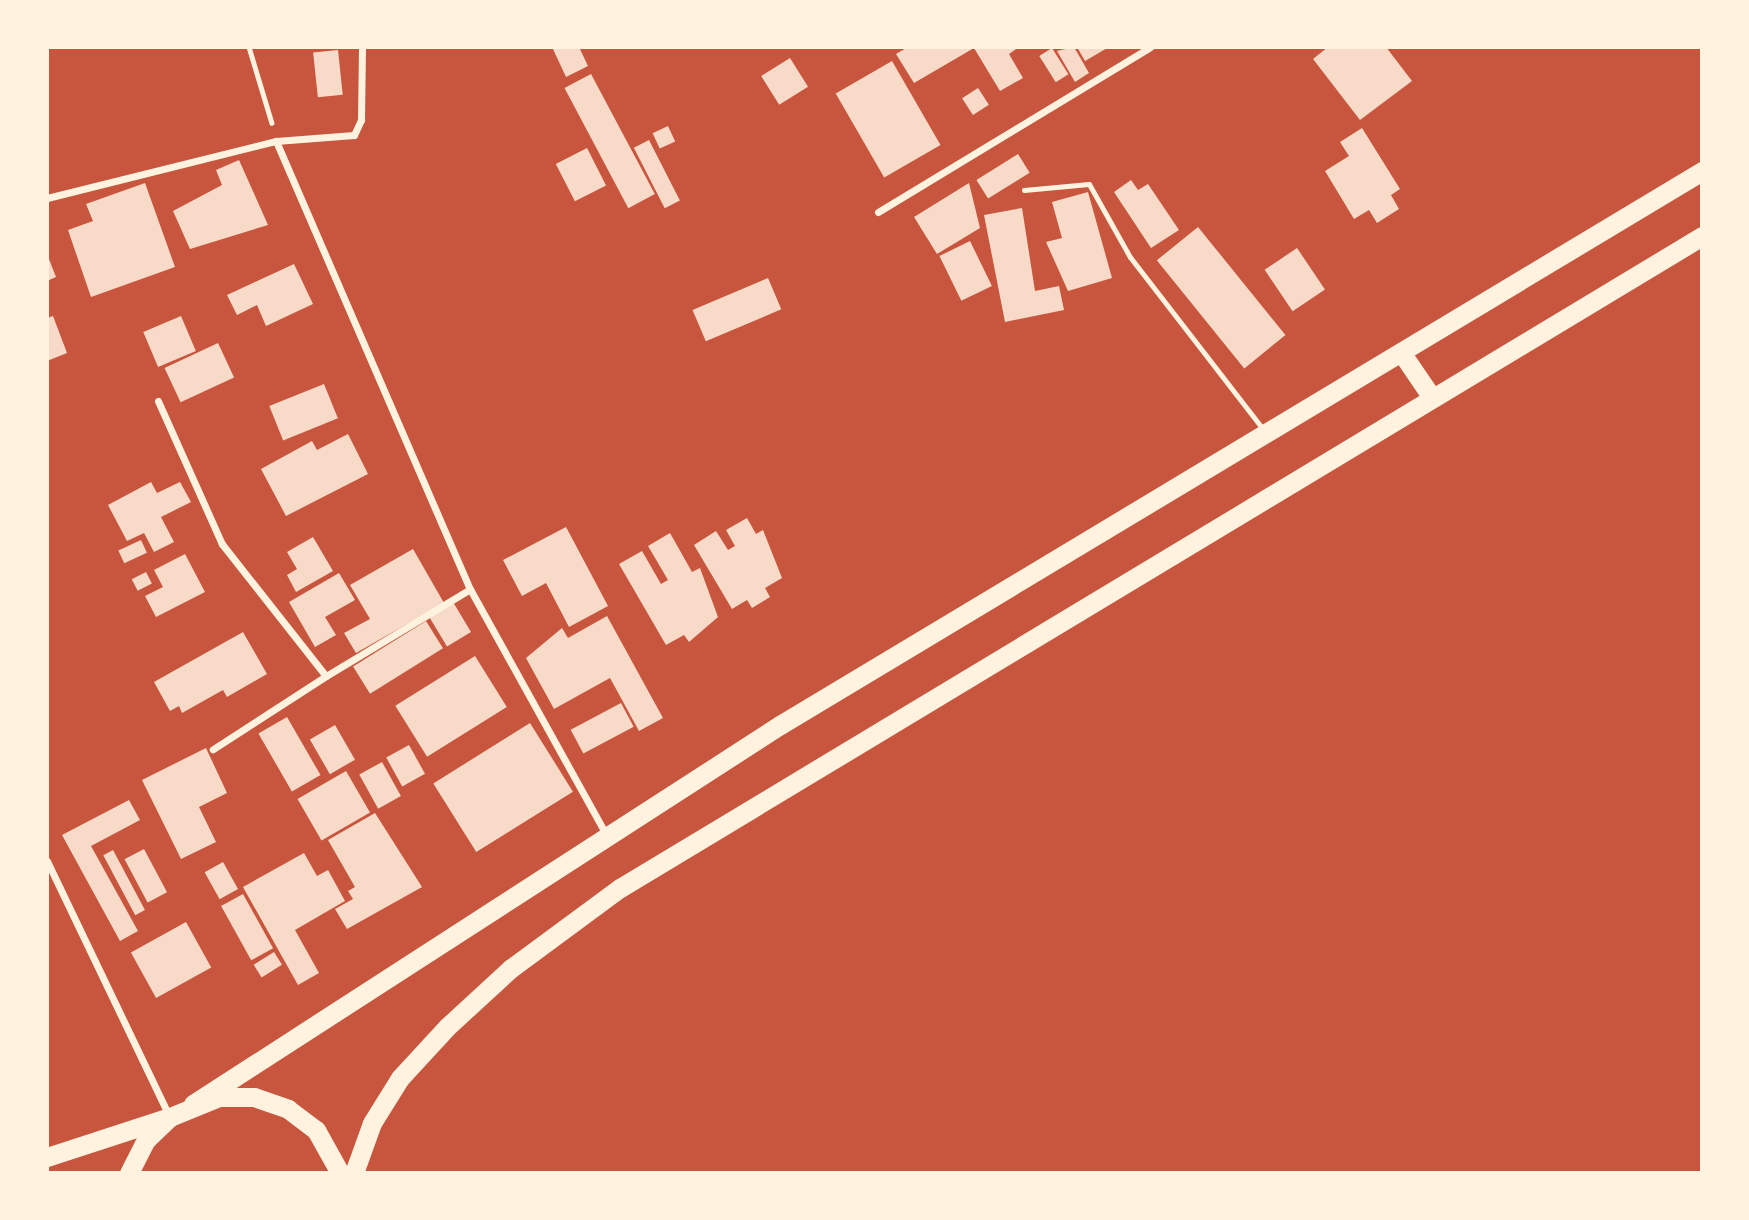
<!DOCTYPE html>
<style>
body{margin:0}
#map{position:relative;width:1749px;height:1220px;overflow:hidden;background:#c8553d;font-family:"Nunito Sans",sans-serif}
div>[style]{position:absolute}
.building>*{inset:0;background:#f7dbc8;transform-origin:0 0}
.path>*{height:4.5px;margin:-2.25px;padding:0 2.25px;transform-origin:2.25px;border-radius:2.25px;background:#fff3e0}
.service>*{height:5px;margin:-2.5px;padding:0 2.5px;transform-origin:2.5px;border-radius:2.5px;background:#fff3e0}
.minor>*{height:7px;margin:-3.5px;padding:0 3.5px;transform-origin:3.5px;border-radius:3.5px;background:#fff3e0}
.trunk>*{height:19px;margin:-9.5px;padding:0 9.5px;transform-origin:9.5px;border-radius:9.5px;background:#fff3e0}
span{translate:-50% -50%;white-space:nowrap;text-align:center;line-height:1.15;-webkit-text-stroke:7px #fff3e0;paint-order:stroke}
.frame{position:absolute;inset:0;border:49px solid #fff3e0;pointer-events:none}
</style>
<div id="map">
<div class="building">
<i style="clip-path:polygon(579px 47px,588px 66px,566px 77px,553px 49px)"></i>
<i style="clip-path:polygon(908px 47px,1019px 47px,1009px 54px,1023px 78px,1000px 91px,974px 48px,914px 83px,896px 54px)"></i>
<i style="clip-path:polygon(1074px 47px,1089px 73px,1075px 82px,1057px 51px)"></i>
<i style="clip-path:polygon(1077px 47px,1109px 47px,1085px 61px)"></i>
<i style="clip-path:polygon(1328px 47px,1386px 47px,1412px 81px,1360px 120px,1313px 59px)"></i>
<i style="left:1052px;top:48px;width:31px;height:15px;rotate:58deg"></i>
<i style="left:338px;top:50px;width:45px;height:25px;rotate:84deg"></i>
<i style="left:790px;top:58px;width:34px;height:34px;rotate:58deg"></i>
<i style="left:892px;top:61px;width:97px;height:65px;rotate:60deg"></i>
<i style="left:591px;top:74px;width:136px;height:30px;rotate:62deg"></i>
<i style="left:978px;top:88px;width:20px;height:19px;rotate:57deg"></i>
<i style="left:668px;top:126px;width:17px;height:17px;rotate:65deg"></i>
<i style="clip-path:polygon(1362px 128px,1400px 189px,1391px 195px,1399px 209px,1377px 223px,1369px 210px,1354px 219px,1325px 171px,1349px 156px,1340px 142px)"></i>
<i style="left:649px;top:140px;width:68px;height:17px;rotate:63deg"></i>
<i style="left:587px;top:148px;width:42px;height:35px;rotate:63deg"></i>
<i style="left:1018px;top:154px;width:22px;height:49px;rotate:58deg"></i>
<i style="clip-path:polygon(239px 160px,268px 225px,190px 249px,173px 211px,222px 185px,216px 170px)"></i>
<i style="clip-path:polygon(1131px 180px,1138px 190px,1148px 184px,1179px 230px,1151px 248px,1114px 192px)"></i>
<i style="clip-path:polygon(145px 183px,175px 267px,91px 297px,68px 230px,93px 221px,86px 204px)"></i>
<i style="clip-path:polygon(969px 183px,980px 228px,937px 254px,914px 217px)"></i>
<i style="clip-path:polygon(1088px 192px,1112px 278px,1068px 291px,1046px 242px,1062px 238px,1052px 202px)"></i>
<i style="clip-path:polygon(1022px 208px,1035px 291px,1059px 286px,1064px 310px,1005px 322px,984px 215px)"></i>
<i style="left:1198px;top:227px;width:139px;height:53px;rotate:51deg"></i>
<i style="left:970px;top:241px;width:50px;height:34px;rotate:64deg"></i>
<i style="left:1297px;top:248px;width:50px;height:39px;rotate:56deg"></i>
<i style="clip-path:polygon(47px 254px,56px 277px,47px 281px)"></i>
<i style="clip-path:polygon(294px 264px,313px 304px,266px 326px,257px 305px,237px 315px,227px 295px)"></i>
<i style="left:768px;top:278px;width:34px;height:82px;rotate:67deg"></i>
<i style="clip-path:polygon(53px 316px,67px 353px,47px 361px,47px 318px)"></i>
<i style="left:181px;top:316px;width:38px;height:41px;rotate:67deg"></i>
<i style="left:218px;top:343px;width:38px;height:59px;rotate:65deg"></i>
<i style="left:324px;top:384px;width:37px;height:59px;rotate:68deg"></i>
<i style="clip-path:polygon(348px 434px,368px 474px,286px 516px,261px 469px,312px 441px,317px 450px)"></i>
<i style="clip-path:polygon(151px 482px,157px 493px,180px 482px,191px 502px,161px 517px,174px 542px,154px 552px,144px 533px,127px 541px,108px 505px)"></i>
<i style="clip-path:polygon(747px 518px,756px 534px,763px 530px,782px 578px,765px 588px,770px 597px,752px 608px,747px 600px,732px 609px,694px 545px,716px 531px,728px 550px,735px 546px,726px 530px)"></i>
<i style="clip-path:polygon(566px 527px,608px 606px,569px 627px,546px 583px,522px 596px,503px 560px)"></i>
<i style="clip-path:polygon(670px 533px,692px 572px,700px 568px,718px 617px,689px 642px,684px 635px,666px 645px,619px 564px,642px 551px,661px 584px,668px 580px,648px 546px)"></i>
<i style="clip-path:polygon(313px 537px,333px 571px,296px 592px,287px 575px,297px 569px,287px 552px)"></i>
<i style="left:141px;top:540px;width:14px;height:25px;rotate:65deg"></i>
<i style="clip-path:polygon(413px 549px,444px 603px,356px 653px,344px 633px,370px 619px,350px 585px)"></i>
<i style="clip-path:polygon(185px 554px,205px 592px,156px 617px,145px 596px,163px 587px,154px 570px)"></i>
<i style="left:146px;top:572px;width:13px;height:16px;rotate:63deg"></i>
<i style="clip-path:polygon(339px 573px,355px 600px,325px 617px,336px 635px,315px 647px,289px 602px)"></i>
<i style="left:453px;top:602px;width:35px;height:28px;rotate:59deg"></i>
<i style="clip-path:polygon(607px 616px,663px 718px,639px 731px,610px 678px,554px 709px,526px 658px,562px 628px,568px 638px)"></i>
<i style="left:426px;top:621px;width:32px;height:86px;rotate:58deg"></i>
<i style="clip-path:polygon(243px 632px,267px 674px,227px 697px,223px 690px,182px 713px,179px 706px,170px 711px,154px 682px)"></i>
<i style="left:475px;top:656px;width:60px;height:94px;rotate:58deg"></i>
<i style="left:621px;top:703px;width:27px;height:57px;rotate:62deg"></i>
<i style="left:287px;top:717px;width:67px;height:33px;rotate:60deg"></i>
<i style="left:530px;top:723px;width:81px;height:114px;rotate:58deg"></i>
<i style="left:335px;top:725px;width:40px;height:29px;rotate:60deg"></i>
<i style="left:409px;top:745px;width:33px;height:26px;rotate:61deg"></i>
<i style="clip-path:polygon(206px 748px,227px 793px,199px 807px,216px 842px,181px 859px,142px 780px)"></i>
<i style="left:382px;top:762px;width:39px;height:26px;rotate:61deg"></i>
<i style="left:346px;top:771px;width:48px;height:56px;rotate:60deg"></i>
<i style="clip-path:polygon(129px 800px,140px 820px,91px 846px,138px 931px,120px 941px,62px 835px)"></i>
<i style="clip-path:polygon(375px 813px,422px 887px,347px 929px,335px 909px,353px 899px,348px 891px,355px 887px,328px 840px)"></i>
<i style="left:144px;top:849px;width:49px;height:22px;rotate:62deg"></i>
<i style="left:113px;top:850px;width:68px;height:11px;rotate:62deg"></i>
<i style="clip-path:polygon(304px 853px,317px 876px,328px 870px,345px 901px,295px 930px,319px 973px,298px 985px,243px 887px)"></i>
<i style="left:223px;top:862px;width:31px;height:21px;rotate:61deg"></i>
<i style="left:243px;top:894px;width:62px;height:25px;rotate:61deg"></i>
<i style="left:186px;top:922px;width:52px;height:63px;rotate:61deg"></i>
<i style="left:274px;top:952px;width:15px;height:24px;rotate:58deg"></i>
</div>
<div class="path">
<i style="left:249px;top:47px;width:79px;rotate:73.2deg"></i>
</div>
<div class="service">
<i style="left:1024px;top:190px;width:65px;rotate:-5.3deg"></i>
<i style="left:1089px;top:184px;width:84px;rotate:60.7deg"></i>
<i style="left:1130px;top:257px;width:217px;rotate:52.3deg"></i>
</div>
<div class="minor">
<i style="left:276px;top:141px;width:488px;rotate:66.6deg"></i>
<i style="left:470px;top:589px;width:280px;rotate:61deg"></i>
<i style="left:47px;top:198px;width:236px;rotate:-14deg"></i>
<i style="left:276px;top:141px;width:78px;rotate:-4.4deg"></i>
<i style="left:354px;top:135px;width:17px;rotate:-65deg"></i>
<i style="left:361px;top:120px;width:73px;rotate:-89.2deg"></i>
<i style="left:878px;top:212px;width:318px;rotate:-31.2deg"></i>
<i style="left:158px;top:401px;width:157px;rotate:65.9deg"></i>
<i style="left:222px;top:544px;width:168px;rotate:51.8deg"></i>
<i style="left:326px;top:676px;width:135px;rotate:147.1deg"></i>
<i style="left:326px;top:676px;width:168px;rotate:-31.1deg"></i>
<i style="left:47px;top:861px;width:283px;rotate:64.4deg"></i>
</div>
<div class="trunk">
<i style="left:1403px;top:355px;width:50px;rotate:55.7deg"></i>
<i style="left:193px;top:1104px;width:699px;rotate:-32.85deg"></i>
<i style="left:780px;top:725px;width:1076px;rotate:-31deg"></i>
<i style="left:47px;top:1157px;width:125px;rotate:-18.1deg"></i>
<i style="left:129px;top:1173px;width:37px;rotate:-63deg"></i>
<i style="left:146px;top:1140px;width:33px;rotate:-44deg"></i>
<i style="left:170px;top:1117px;width:53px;rotate:-22.2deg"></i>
<i style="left:219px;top:1097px;width:35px"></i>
<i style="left:254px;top:1097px;width:36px;rotate:19deg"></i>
<i style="left:288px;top:1109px;width:35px;rotate:37deg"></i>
<i style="left:316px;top:1130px;width:49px;rotate:60.8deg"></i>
<i style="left:354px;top:1173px;width:53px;rotate:-70.2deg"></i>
<i style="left:372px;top:1123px;width:53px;rotate:-58.1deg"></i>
<i style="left:400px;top:1078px;width:69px;rotate:-47.3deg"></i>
<i style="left:447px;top:1027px;width:86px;rotate:-42.6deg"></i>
<i style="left:510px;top:969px;width:137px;rotate:-36.4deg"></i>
<i style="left:620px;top:888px;width:1263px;rotate:-31.07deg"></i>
</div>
<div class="frame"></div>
</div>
